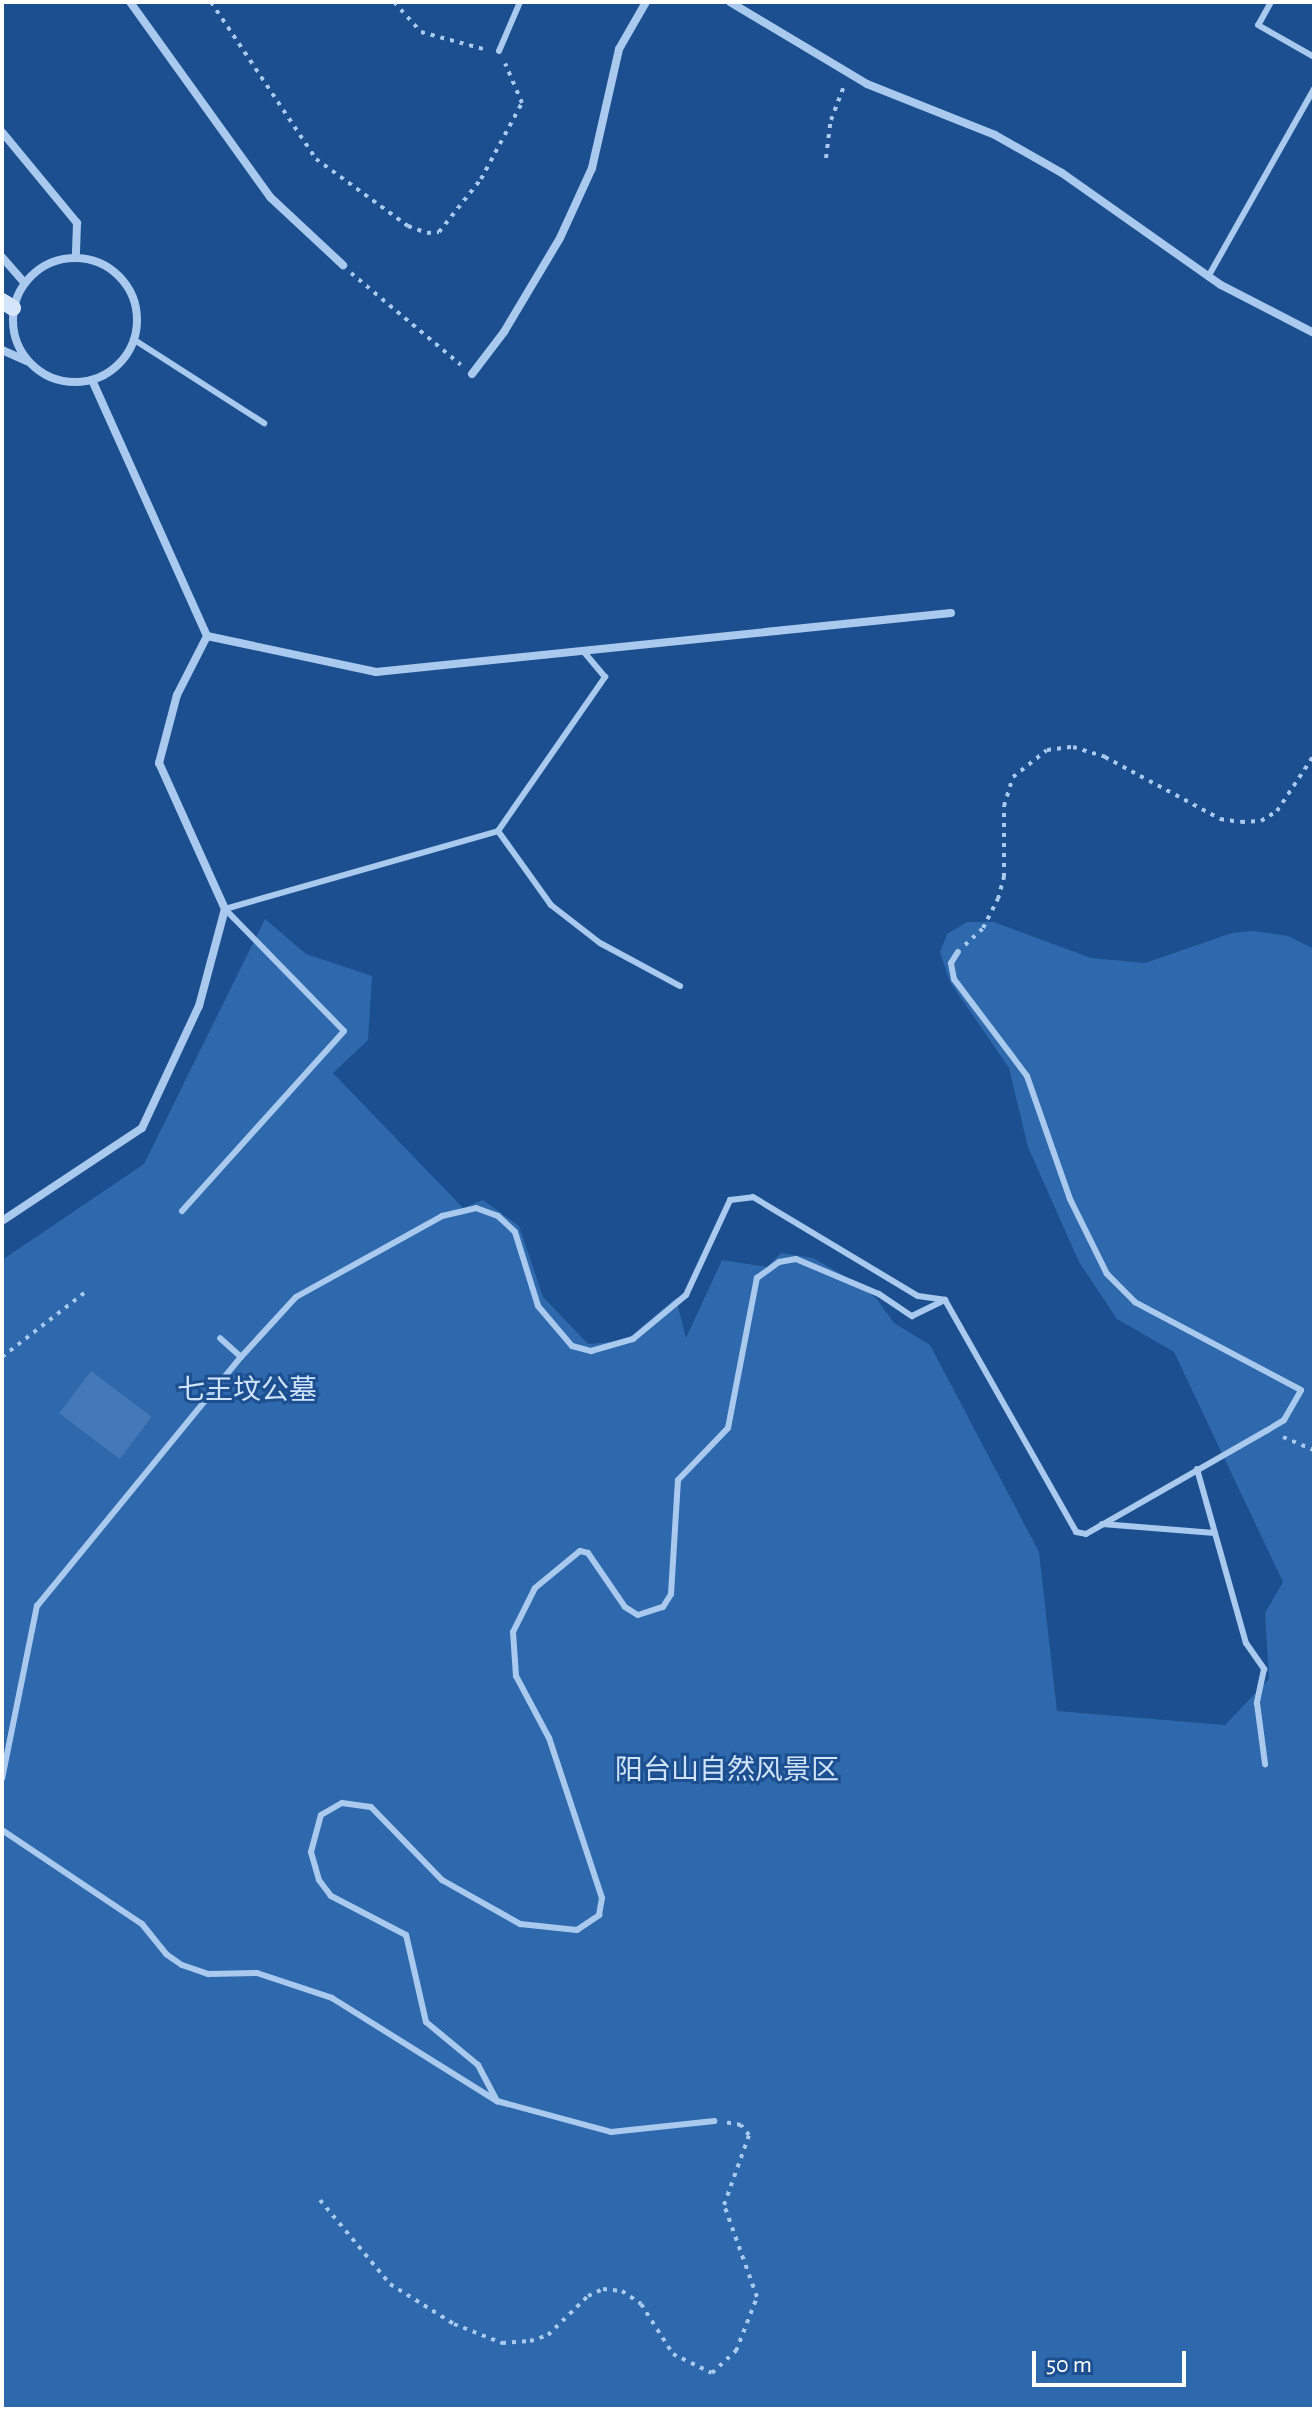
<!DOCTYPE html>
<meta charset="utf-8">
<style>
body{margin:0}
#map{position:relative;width:1316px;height:2411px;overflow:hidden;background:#1b4f8f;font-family:"Alegreya Sans","Noto Sans SC",sans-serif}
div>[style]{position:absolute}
.green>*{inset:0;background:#2e69ad}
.building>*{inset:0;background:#4478b7;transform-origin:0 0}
.path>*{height:4px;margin-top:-2px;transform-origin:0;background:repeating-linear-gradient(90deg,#a9c9ee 0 4px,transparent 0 10px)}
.lane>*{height:6px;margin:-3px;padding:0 3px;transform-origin:3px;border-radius:3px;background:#a9c9ee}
.street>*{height:8px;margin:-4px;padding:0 4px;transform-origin:4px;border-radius:4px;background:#a9c9ee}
.street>.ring{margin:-4px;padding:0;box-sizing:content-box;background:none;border:8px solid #a9c9ee;border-radius:50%}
.secondary>*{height:16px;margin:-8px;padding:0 8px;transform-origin:8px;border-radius:8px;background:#d6e6fa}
span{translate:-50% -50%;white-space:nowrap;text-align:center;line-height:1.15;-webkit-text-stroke:6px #1b4f8f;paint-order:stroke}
.park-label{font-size:28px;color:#cfe3fa}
.frame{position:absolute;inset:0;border:4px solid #fff;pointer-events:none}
.scale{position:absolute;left:1032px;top:2351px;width:154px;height:36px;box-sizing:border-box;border:4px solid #fff;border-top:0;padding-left:10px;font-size:24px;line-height:28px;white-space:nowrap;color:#fff;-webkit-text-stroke:6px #1b4f8f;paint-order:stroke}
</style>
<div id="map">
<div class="green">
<i style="clip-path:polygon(265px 919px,306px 954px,372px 976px,368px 1040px,333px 1073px,463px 1208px,483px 1200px,519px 1226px,543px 1297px,588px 1344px,625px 1341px,676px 1298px,686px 1338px,722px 1260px,767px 1267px,781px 1253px,813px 1258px,848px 1278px,876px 1298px,894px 1323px,930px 1345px,1039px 1552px,1057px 1711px,1225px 1725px,1269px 1679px,1265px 1613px,1283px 1582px,1174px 1352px,1117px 1319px,1079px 1262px,1028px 1147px,1009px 1068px,950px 982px,940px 952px,947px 934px,967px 922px,994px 922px,1091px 958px,1145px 963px,1232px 933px,1253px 931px,1288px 936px,1314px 949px,1314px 2409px,2px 2409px,2px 1260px,144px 1164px)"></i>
</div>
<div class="building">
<i style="left:91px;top:1371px;width:76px;height:53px;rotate:37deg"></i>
</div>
<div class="path">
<i style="left:211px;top:2px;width:189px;rotate:56.2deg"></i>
<i style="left:316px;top:159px;width:114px;rotate:36.1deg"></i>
<i style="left:408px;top:226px;width:20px;rotate:20deg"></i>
<i style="left:427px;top:233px;width:12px;rotate:-5deg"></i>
<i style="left:439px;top:232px;width:68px;rotate:-51.6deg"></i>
<i style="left:481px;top:179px;width:86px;rotate:-61.7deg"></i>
<i style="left:522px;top:103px;width:43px;rotate:-113deg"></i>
<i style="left:394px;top:2px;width:40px;rotate:48deg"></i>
<i style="left:421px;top:32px;width:68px;rotate:15.3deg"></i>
<i style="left:826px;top:158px;width:38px;rotate:-83deg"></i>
<i style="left:831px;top:120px;width:39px;rotate:-69deg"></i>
<i style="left:351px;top:273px;width:143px;rotate:39.9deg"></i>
<i style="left:965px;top:945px;width:25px;rotate:-43deg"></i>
<i style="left:983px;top:928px;width:33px;rotate:-63deg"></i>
<i style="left:998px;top:899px;width:23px;rotate:-75deg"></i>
<i style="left:1004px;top:877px;width:71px;rotate:-90deg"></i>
<i style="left:1004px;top:806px;width:30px;rotate:-73deg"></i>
<i style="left:1013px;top:777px;width:43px;rotate:-38.5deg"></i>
<i style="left:1047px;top:750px;width:26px;rotate:-7deg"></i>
<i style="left:1073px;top:747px;width:34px;rotate:17deg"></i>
<i style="left:1105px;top:757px;width:131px;rotate:28.3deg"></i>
<i style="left:1220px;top:819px;width:21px;rotate:8deg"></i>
<i style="left:1241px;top:822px;width:20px;rotate:-3deg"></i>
<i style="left:1261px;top:821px;width:19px;rotate:-32deg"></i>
<i style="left:1277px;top:811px;width:67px;rotate:-56.5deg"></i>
<i style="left:2px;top:1357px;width:109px;rotate:-37.9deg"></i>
<i style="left:1283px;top:1437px;width:34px;rotate:23deg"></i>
<i style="left:320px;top:2200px;width:109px;rotate:50.2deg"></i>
<i style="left:390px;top:2284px;width:75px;rotate:32deg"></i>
<i style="left:454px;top:2324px;width:52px;rotate:21.6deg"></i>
<i style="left:502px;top:2343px;width:28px;rotate:-4deg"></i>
<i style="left:530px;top:2341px;width:19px;rotate:-18deg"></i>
<i style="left:548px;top:2335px;width:56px;rotate:-44.3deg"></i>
<i style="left:588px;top:2296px;width:17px;rotate:-25deg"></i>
<i style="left:603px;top:2289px;width:19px;rotate:6deg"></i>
<i style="left:622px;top:2291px;width:23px;rotate:34deg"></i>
<i style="left:641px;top:2304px;width:59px;rotate:57.4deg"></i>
<i style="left:673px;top:2354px;width:43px;rotate:26deg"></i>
<i style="left:712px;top:2373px;width:33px;rotate:-43deg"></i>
<i style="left:736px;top:2351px;width:58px;rotate:-68.7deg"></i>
<i style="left:757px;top:2297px;width:98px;rotate:-109.7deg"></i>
<i style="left:724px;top:2205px;width:74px;rotate:-70.3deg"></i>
<i style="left:749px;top:2135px;width:13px;rotate:-129deg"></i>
<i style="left:741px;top:2125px;width:17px;rotate:-170deg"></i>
</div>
<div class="lane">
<i style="left:1271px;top:2px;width:26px;rotate:119deg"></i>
<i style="left:1258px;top:25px;width:64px;rotate:29.7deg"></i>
<i style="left:499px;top:51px;width:53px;rotate:-66.8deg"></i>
<i style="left:1208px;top:277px;width:216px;rotate:-60.6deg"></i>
<i style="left:133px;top:339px;width:156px;rotate:32.7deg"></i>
<i style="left:498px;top:831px;width:188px;rotate:-55.2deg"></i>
<i style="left:605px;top:677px;width:34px;rotate:-130deg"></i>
<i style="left:182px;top:1211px;width:242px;rotate:-48deg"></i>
<i style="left:344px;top:1031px;width:170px;rotate:-134.3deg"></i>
<i style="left:225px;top:909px;width:284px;rotate:-15.9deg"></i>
<i style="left:498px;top:831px;width:91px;rotate:54.4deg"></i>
<i style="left:551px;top:905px;width:62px;rotate:37.8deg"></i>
<i style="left:600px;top:943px;width:91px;rotate:28.3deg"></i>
<i style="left:241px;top:1357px;width:81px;rotate:-47.5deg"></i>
<i style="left:296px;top:1297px;width:167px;rotate:-29deg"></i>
<i style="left:442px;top:1216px;width:35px;rotate:-13deg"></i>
<i style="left:476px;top:1208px;width:23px;rotate:20deg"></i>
<i style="left:498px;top:1216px;width:23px;rotate:43deg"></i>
<i style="left:515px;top:1232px;width:77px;rotate:72.7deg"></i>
<i style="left:538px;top:1306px;width:52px;rotate:49.6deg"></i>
<i style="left:572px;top:1346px;width:20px;rotate:15deg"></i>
<i style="left:591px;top:1351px;width:44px;rotate:-15.9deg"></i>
<i style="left:633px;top:1339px;width:69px;rotate:-39.7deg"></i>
<i style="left:686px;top:1295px;width:105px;rotate:-65.1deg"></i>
<i style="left:730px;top:1200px;width:23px;rotate:-7deg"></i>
<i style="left:753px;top:1197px;width:192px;rotate:31deg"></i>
<i style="left:918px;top:1296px;width:27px;rotate:8deg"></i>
<i style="left:945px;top:1300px;width:266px;rotate:60.5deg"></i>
<i style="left:1076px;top:1532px;width:10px;rotate:11deg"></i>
<i style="left:1086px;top:1534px;width:207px;rotate:-29.8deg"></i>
<i style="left:1266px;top:1431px;width:21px;rotate:-31deg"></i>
<i style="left:1284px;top:1420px;width:34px;rotate:-60deg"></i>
<i style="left:1301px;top:1390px;width:188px;rotate:-152.1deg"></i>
<i style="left:1135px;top:1302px;width:40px;rotate:-135deg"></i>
<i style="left:1107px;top:1274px;width:84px;rotate:-116.3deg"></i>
<i style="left:1070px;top:1199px;width:130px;rotate:-109.3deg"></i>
<i style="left:1027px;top:1076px;width:121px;rotate:-127deg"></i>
<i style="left:954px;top:979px;width:16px;rotate:-101deg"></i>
<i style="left:951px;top:963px;width:13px;rotate:-58deg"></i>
<i style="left:1197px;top:1469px;width:181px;rotate:74.3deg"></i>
<i style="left:1246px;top:1643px;width:32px;rotate:55deg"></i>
<i style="left:1264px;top:1669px;width:35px;rotate:102deg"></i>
<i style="left:1257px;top:1703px;width:62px;rotate:82.5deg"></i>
<i style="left:1102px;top:1524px;width:113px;rotate:4.6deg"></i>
<i style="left:2px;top:1779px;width:177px;rotate:-78.6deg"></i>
<i style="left:37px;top:1606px;width:322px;rotate:-50.7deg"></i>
<i style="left:241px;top:1357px;width:28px;rotate:-138deg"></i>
<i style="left:2px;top:1830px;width:169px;rotate:33.9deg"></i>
<i style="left:142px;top:1924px;width:38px;rotate:51deg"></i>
<i style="left:166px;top:1954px;width:19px;rotate:35deg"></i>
<i style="left:182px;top:1965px;width:28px;rotate:19deg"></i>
<i style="left:208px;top:1974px;width:49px;rotate:-1.2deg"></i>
<i style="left:257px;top:1973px;width:79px;rotate:18.4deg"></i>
<i style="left:332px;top:1998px;width:195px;rotate:32deg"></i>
<i style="left:497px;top:2101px;width:118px;rotate:15.2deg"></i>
<i style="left:611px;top:2132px;width:104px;rotate:-6.1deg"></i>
<i style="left:497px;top:2101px;width:41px;rotate:-117.8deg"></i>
<i style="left:478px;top:2065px;width:67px;rotate:-140.4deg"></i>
<i style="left:426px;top:2022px;width:89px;rotate:-102.9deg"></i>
<i style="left:406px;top:1935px;width:85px;rotate:-152.5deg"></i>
<i style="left:331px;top:1896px;width:20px;rotate:-127deg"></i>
<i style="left:319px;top:1880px;width:29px;rotate:-106deg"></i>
<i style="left:311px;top:1852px;width:38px;rotate:-75deg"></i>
<i style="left:321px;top:1815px;width:24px;rotate:-30deg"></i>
<i style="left:342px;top:1803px;width:29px;rotate:8deg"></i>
<i style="left:371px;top:1807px;width:102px;rotate:45.8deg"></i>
<i style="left:442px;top:1880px;width:90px;rotate:29.4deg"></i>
<i style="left:520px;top:1924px;width:57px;rotate:6deg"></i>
<i style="left:577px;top:1930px;width:27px;rotate:-34deg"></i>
<i style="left:599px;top:1915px;width:17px;rotate:-80deg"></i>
<i style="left:602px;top:1898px;width:169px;rotate:-108.3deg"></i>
<i style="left:549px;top:1738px;width:70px;rotate:-118deg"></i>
<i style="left:516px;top:1676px;width:44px;rotate:-93.9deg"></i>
<i style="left:513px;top:1632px;width:49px;rotate:-63.4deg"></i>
<i style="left:535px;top:1588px;width:58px;rotate:-39.4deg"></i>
<i style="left:580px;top:1551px;width:8px;rotate:14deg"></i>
<i style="left:588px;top:1553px;width:65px;rotate:55.6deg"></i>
<i style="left:625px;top:1607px;width:15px;rotate:32deg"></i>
<i style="left:638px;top:1615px;width:26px;rotate:-18deg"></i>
<i style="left:663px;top:1607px;width:15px;rotate:-58deg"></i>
<i style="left:671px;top:1594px;width:114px;rotate:-86.5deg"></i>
<i style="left:678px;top:1480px;width:72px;rotate:-46.1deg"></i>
<i style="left:728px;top:1428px;width:153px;rotate:-79.1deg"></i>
<i style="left:757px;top:1278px;width:27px;rotate:-36deg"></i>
<i style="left:779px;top:1262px;width:17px;rotate:-10deg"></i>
<i style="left:796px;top:1259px;width:90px;rotate:22.9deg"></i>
<i style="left:879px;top:1294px;width:40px;rotate:34deg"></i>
<i style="left:912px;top:1316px;width:37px;rotate:-26deg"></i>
</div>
<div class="street">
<i style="left:130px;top:2px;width:240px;rotate:54.3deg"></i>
<i style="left:270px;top:197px;width:100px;rotate:43deg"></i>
<i style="left:730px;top:2px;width:160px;rotate:30.9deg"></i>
<i style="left:867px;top:84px;width:138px;rotate:21.7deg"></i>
<i style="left:995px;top:135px;width:77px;rotate:29.6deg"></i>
<i style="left:1062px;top:173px;width:194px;rotate:35.2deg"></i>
<i style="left:1221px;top:285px;width:105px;rotate:27.3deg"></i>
<i style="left:2px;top:132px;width:118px;rotate:50.5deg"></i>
<i style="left:77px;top:223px;width:34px;rotate:92deg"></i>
<i style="left:2px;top:257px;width:33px;rotate:49deg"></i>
<i class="ring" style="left:13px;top:258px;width:116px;height:116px"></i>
<i style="left:2px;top:350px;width:27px;rotate:24deg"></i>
<i style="left:472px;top:374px;width:53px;rotate:-52.7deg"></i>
<i style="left:504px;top:332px;width:109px;rotate:-59.2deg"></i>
<i style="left:560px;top:238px;width:77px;rotate:-65.4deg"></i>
<i style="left:592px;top:168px;width:122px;rotate:-77.2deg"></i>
<i style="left:619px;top:49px;width:54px;rotate:-60.1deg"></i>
<i style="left:92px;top:380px;width:281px;rotate:65.8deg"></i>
<i style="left:2px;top:1221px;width:168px;rotate:-33.6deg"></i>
<i style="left:142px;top:1128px;width:135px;rotate:-65deg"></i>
<i style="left:199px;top:1006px;width:100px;rotate:-75deg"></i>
<i style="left:225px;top:909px;width:160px;rotate:-114.3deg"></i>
<i style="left:159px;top:763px;width:70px;rotate:-75.2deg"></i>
<i style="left:177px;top:695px;width:66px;rotate:-63deg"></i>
<i style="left:207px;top:636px;width:173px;rotate:12deg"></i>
<i style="left:376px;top:672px;width:578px;rotate:-5.86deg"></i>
</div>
<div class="secondary">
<i style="left:2px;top:301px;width:13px;rotate:32deg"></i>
</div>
<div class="park-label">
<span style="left:247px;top:1391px">七王坟公墓</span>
<span style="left:727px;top:1771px">阳台山自然风景区</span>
</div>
<div class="frame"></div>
<div class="scale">50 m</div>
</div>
